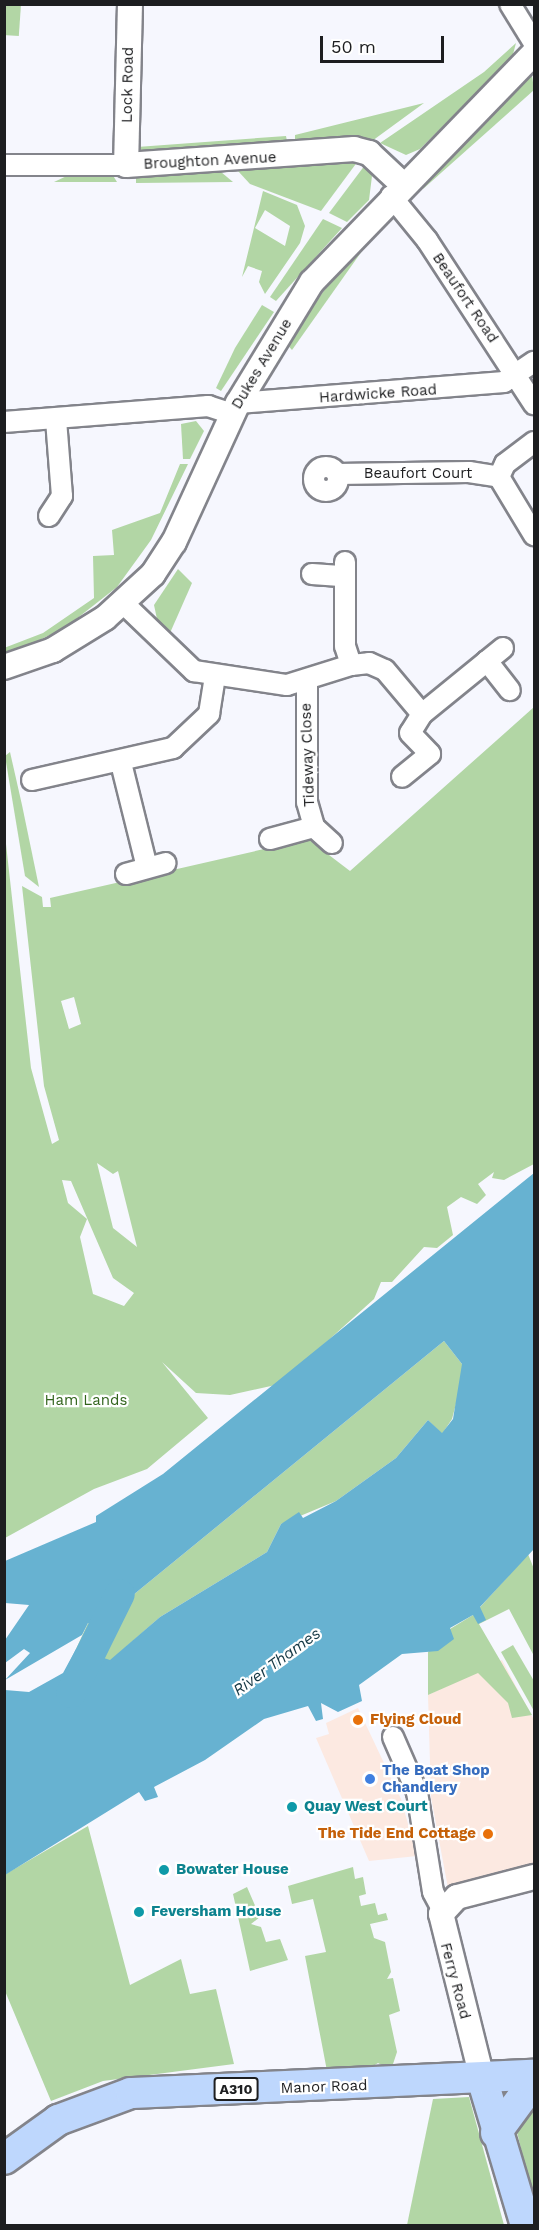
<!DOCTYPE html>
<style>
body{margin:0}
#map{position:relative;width:539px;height:2230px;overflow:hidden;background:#f6f7fe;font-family:"Work Sans",sans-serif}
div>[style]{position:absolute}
.commercial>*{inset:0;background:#fce9e1}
.green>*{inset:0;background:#b2d6a5;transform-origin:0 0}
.water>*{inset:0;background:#67b2d1}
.river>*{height:30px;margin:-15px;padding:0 15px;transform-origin:15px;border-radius:15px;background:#67b2d1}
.roads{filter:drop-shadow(2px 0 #83848b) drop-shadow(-2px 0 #83848b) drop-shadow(0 2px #83848b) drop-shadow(0 -2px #83848b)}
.minor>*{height:20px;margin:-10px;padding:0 10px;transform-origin:10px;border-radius:10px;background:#fff}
.minor>.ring{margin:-10px;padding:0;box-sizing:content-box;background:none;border:20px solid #fff;border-radius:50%}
.tertiary>*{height:24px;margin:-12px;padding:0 12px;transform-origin:12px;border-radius:12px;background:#fff}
.primary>*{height:30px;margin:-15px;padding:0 15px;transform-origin:15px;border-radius:15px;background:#bed7fd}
.dots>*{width:16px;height:16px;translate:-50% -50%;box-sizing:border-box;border:3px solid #fff;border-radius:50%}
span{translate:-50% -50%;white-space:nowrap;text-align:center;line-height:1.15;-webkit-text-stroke:4.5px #fff;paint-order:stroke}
.shield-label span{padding:2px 4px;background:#fff;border:2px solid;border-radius:4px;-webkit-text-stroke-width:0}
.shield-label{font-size:14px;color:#1d1e20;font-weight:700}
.street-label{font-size:15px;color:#1d1e20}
.park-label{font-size:15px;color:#32641c}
.food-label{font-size:15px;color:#c56008;font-weight:700}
.left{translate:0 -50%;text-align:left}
.right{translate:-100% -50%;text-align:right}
.shop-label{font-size:15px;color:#366cbe;font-weight:700}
.culture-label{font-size:15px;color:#0d838f;font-weight:700}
.water-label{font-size:16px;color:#153845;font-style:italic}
.frame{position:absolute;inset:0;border:6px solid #1d1e20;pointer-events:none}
.scale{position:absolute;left:320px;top:36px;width:124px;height:27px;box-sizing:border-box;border:3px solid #1d1e20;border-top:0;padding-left:8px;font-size:18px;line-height:21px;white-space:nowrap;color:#1d1e20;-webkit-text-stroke:4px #fff;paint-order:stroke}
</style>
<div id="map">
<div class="commercial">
<i style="clip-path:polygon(502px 1660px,534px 1720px,534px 1867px,448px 1888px,431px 1797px,428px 1695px)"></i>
<i style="clip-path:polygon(358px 1708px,401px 1799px,417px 1856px,369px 1861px,316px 1738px,329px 1734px,326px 1723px)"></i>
</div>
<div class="green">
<i style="left:5px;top:4px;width:16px;height:31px;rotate:4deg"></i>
<i style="clip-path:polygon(516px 43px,512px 58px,420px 149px,406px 155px,380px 143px,484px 72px)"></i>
<i style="clip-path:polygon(532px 75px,534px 90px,423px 189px,428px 178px)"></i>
<i style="clip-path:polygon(424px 103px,372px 141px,352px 138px,302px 146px,301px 140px,295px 141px,295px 135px)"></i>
<i style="clip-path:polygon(286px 136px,287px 141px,270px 144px,146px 154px,137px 147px)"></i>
<i style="clip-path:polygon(345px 159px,358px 161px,321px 211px,250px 184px,238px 171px)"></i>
<i style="clip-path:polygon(365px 165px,372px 176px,369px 200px,347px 222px,329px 213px)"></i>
<i style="clip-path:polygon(221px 172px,233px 182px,136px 183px,136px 175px)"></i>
<i style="clip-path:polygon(71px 174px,112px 174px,117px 182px,54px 182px)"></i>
<i style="clip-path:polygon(evenodd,263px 191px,297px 205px,305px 226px,300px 243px,265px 294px,259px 282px,262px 271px,248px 266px,242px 277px,263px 191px,265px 210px,290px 226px,285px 246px,255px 228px,265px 210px)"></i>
<i style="clip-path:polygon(323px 219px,342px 228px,276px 301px,270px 297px)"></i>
<i style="clip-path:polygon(358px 246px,362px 251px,292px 350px,285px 342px)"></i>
<i style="clip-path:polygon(262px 305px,274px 312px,221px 391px,216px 388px,235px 348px)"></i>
<i style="clip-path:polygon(196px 421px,204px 431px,190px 459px,183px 459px,181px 424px)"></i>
<i style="clip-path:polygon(180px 464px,188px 464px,151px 540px,117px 587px,66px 627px,5px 657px,4px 648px,43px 633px,94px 598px,93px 556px,114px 555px,112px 530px,160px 513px)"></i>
<i style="clip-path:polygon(178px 569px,192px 583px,170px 633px,157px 619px,154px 605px)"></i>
<i style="clip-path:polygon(evenodd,534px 707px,534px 1164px,504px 1180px,492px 1178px,494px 1172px,478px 1184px,486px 1195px,477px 1204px,461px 1197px,447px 1207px,453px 1235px,437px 1248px,424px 1247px,392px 1282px,381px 1282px,374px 1299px,280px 1384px,230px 1395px,196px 1393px,162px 1362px,208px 1418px,147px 1469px,94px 1489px,5px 1538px,4px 826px,31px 1068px,52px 1144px,59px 1140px,44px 1086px,22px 886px,42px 897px,43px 907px,51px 907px,50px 898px,308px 839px,350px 871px,534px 707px,74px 997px,81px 1024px,69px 1029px,61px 1001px,74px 997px,534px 707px,97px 1163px,113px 1174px,118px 1171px,137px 1247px,113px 1228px,97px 1163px,534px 707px,62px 1180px,71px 1181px,113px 1278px,134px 1293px,124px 1306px,93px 1294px,80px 1237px,87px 1219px,68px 1203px,62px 1180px)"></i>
<i style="clip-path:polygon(10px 752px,22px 805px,39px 887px,25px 876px,5px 756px)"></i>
<i style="clip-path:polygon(444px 1341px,462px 1364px,462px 1381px,452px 1419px,442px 1434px,428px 1420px,396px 1458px,336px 1501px,281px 1524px,267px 1552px,160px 1617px,110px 1661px,76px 1649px,88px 1623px,110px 1634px,127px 1600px)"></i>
<i style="clip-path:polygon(528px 1554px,534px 1569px,534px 1656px,509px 1609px,479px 1624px,532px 1715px,512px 1718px,508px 1703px,478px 1673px,428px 1695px,428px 1652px,450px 1629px,473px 1615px)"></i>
<i style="clip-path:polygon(513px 1645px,534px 1681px,534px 1711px,501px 1652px)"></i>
<i style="clip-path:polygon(88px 1826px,130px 1985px,181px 1959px,190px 1994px,216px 1989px,234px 2064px,103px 2081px,51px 2101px,5px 1991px,4px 1875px)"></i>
<i style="clip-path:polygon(353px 1867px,355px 1879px,363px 1877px,366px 1894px,359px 1896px,361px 1906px,375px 1903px,378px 1915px,386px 1913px,388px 1920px,370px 1924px,374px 1938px,385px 1942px,391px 1972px,387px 1979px,393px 1978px,400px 2011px,389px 2015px,397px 2052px,391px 2070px,378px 2063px,365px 2071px,327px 2071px,305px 1956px,326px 1952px,313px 1899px,292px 1904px,288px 1886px)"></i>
<i style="clip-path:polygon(247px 1887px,260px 1917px,251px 1924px,261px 1927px,266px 1942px,280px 1939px,288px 1960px,250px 1971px,233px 1894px)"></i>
<i style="clip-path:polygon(469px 2097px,504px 2225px,407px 2225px,433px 2099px)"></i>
<i style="clip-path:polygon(534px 2103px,534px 2202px,515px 2124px)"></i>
</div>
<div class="water">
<i style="clip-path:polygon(534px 1173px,534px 1549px,480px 1607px,486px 1620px,478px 1624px,473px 1615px,450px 1628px,454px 1639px,438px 1651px,402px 1654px,359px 1685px,362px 1701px,338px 1712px,321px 1703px,323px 1719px,316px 1721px,308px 1706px,264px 1719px,205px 1760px,154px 1787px,158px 1797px,145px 1801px,139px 1792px,5px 1875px,5px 1690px,29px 1692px,63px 1673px,76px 1649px,110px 1660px,160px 1617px,267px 1552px,281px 1524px,299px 1512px,303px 1518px,336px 1501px,396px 1458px,428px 1420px,442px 1433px,453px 1419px,462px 1364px,444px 1341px,127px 1600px,110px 1635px,88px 1623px,82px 1635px,5px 1680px,30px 1653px,24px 1649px,5px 1663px,5px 1640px,29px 1605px,5px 1603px,5px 1561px,96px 1522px,96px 1516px,163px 1474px)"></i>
</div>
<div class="river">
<i style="left:71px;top:1693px;width:110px;rotate:-63.7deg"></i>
</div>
<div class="roads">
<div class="minor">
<i style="left:510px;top:4px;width:46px;rotate:58.4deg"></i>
<i style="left:4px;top:165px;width:122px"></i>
<i style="left:391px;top:196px;width:57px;rotate:50.7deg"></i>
<i style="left:427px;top:240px;width:196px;rotate:56.9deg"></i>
<i style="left:238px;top:403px;width:267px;rotate:-4.5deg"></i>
<i style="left:504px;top:382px;width:36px;rotate:-34deg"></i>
<i style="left:4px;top:422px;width:205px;rotate:-4.5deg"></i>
<i style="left:208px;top:406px;width:25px;rotate:18deg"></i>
<i style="left:534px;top:442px;width:36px;rotate:143deg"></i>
<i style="left:505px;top:464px;width:14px;rotate:115deg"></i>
<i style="left:499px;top:477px;width:68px;rotate:58.9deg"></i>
<i class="ring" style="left:314px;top:467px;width:4px;height:4px"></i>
<i style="left:337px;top:474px;width:132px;rotate:-0.9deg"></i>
<i style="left:469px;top:472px;width:30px;rotate:9deg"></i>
<i style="left:49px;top:516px;width:24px;rotate:-57deg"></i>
<i style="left:62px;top:496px;width:77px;rotate:-94.5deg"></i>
<i style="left:345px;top:562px;width:84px;rotate:90deg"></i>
<i style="left:345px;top:646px;width:20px;rotate:72deg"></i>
<i style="left:312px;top:574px;width:32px;rotate:4deg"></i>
<i style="left:122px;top:602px;width:100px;rotate:43.8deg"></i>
<i style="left:194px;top:671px;width:94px;rotate:8.6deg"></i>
<i style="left:287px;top:685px;width:67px;rotate:-17.4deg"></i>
<i style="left:351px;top:665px;width:18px;rotate:-6deg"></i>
<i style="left:369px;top:663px;width:17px;rotate:24deg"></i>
<i style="left:385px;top:670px;width:57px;rotate:49.9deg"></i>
<i style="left:422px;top:714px;width:22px;rotate:122deg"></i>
<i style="left:410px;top:733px;width:29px;rotate:46deg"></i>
<i style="left:430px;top:754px;width:36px;rotate:141deg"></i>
<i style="left:503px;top:648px;width:21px;rotate:141deg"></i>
<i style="left:487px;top:661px;width:37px;rotate:52deg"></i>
<i style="left:307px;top:683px;width:119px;rotate:90deg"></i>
<i style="left:307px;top:802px;width:26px;rotate:74deg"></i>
<i style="left:422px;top:714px;width:84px;rotate:-39.2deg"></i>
<i style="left:121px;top:763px;width:107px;rotate:76deg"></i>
<i style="left:32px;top:780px;width:145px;rotate:-12.8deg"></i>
<i style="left:173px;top:748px;width:50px;rotate:-43.4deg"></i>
<i style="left:209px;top:714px;width:38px;rotate:-81deg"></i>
<i style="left:270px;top:839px;width:46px;rotate:-15.3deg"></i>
<i style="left:314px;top:827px;width:24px;rotate:42deg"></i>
<i style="left:126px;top:874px;width:41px;rotate:-15.4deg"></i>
<i style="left:393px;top:1737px;width:60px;rotate:66.4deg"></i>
<i style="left:417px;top:1792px;width:101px;rotate:80.9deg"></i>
<i style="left:433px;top:1892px;width:19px;rotate:62deg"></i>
</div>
<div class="tertiary">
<i style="left:130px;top:4px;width:161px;rotate:91.4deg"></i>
<i style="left:126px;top:165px;width:229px;rotate:-4deg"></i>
<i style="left:354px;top:149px;width:16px;rotate:15deg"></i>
<i style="left:369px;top:153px;width:45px;rotate:43.2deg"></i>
<i style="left:4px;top:667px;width:52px;rotate:-19.1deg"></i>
<i style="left:53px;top:650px;width:61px;rotate:-31.6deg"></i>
<i style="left:105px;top:618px;width:65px;rotate:-42.5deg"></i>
<i style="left:153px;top:574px;width:38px;rotate:-57deg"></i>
<i style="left:174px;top:542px;width:153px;rotate:-65.3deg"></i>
<i style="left:238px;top:403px;width:142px;rotate:-58.6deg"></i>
<i style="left:312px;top:282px;width:319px;rotate:-45.9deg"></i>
<i style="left:482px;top:2078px;width:169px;rotate:-104deg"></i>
<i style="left:441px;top:1914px;width:23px;rotate:-47deg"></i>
<i style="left:457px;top:1897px;width:80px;rotate:-14.6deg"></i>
</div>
<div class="primary">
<i style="left:482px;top:2078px;width:154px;rotate:73.4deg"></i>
<i style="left:496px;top:2133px;width:64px;rotate:-53.8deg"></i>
<i style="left:4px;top:2159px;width:67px;rotate:-35.8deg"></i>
<i style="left:58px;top:2120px;width:78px;rotate:-20.3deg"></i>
<i style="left:131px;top:2093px;width:403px;rotate:-2.6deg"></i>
</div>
</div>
<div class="dots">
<i style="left:358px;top:1720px;background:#e8710a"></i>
<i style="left:370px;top:1779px;background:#3f7fe0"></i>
<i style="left:292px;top:1807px;background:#0f9aa8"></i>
<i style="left:488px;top:1834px;background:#e8710a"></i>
<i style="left:164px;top:1870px;background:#0f9aa8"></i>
<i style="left:139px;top:1912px;background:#0f9aa8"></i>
</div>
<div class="shield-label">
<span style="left:236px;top:2089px">A310</span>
</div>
<div class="street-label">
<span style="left:128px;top:85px;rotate:-89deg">Lock Road</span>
<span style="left:210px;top:161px;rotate:-3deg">Broughton Avenue</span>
<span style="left:465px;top:298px;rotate:56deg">Beaufort Road</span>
<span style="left:262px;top:364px;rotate:-59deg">Dukes Avenue</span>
<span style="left:378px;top:394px;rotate:-4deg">Hardwicke Road</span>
<span style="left:418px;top:474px">Beaufort Court</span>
<span style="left:308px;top:755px;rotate:-92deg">Tideway Close</span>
<span style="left:455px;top:1981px;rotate:75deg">Ferry Road</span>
<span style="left:324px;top:2087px;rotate:-2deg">Manor Road</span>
</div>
<div class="park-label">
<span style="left:86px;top:1401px">Ham Lands</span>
</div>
<div class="food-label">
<span class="left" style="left:370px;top:1720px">Flying Cloud</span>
<span class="right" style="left:476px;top:1834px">The Tide End Cottage</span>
</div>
<div class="shop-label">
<span class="left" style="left:382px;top:1779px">The Boat Shop<br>Chandlery</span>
</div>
<div class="culture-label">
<span class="left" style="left:304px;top:1807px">Quay West Court</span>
<span class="left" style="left:176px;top:1870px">Bowater House</span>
<span class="left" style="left:151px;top:1912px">Feversham House</span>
</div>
<div class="water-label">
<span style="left:277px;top:1662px;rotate:-36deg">River Thames</span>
</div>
<div class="frame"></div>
<div class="scale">50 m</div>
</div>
